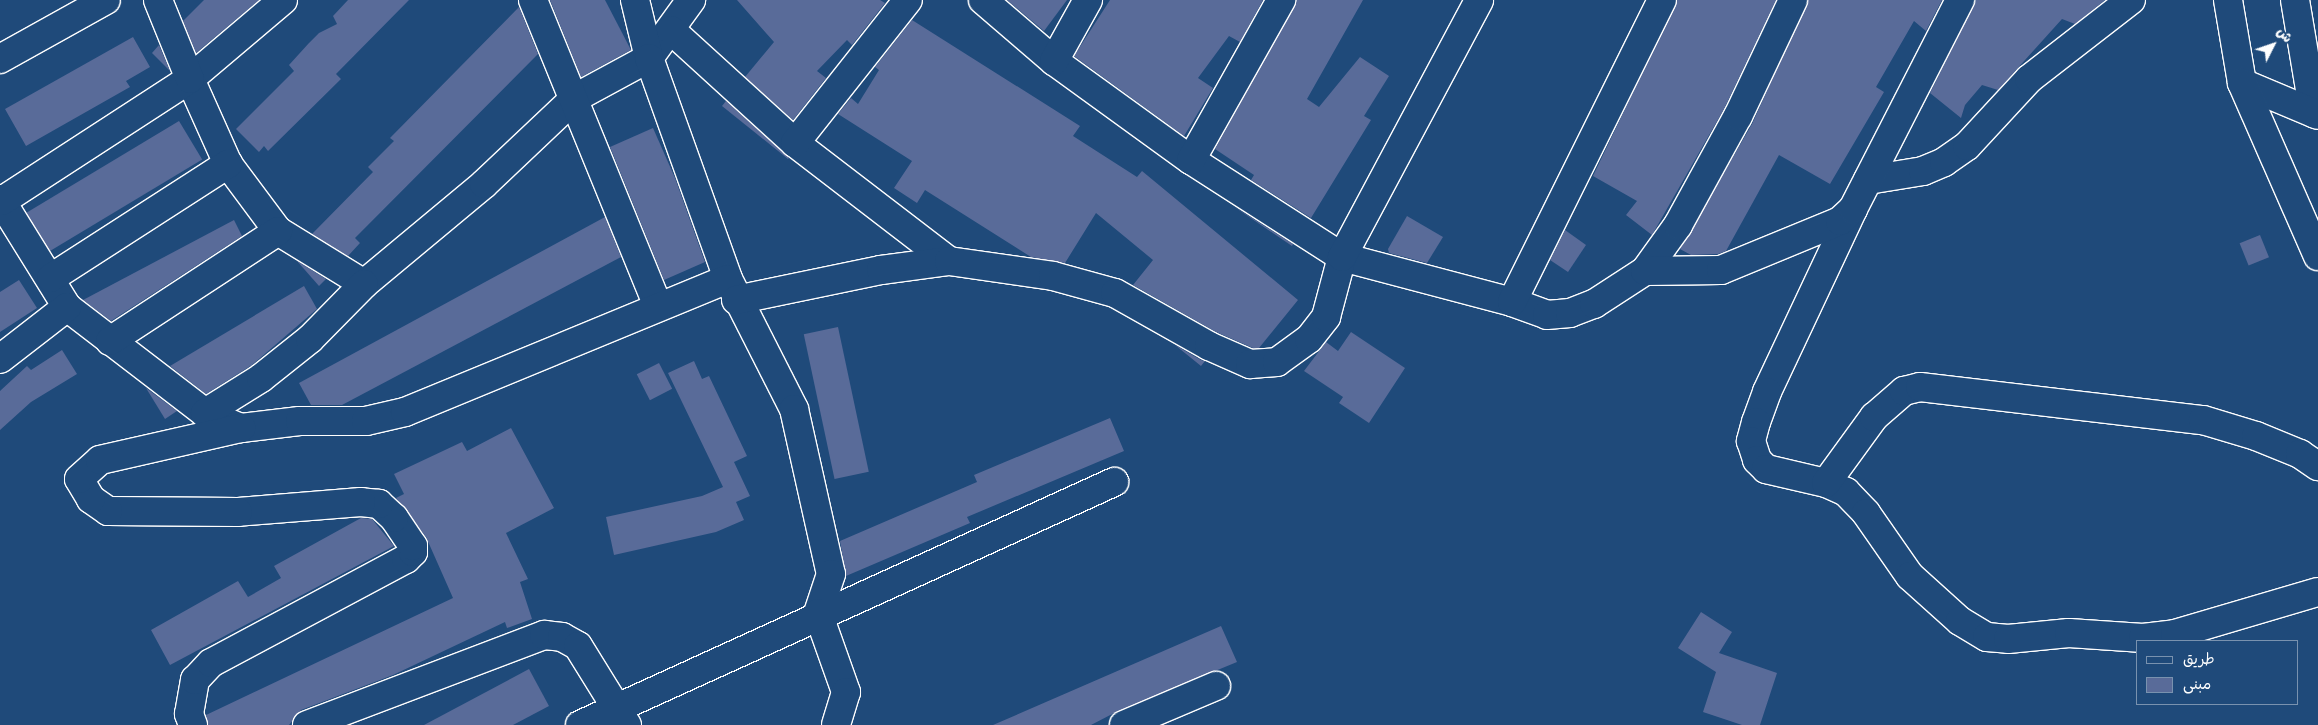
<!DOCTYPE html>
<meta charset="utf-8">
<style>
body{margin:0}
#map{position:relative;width:2318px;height:725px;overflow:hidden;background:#1f4a7a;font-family:Kalam,"Playpen Sans Arabic",sans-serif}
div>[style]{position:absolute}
.building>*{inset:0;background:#596b99;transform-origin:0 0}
.roads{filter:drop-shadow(1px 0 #fff) drop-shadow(-1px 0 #fff) drop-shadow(0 1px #fff) drop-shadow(0 -1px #fff)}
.street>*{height:28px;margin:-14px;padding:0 14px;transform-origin:14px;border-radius:14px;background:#1f4a7a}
.secondary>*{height:28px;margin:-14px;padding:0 14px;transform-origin:14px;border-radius:14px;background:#1f4a7a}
span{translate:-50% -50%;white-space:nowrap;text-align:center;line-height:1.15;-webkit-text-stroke:4.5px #1f4a7a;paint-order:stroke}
.legend{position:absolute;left:2136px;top:640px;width:162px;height:65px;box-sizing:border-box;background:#1f4a7a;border:1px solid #7992af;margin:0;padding:6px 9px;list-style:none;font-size:15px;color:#fff}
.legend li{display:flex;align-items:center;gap:10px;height:25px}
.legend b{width:25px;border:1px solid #7992af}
.north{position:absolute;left:2248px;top:20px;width:50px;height:50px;-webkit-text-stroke:4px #1f4a7a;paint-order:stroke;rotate:49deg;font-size:14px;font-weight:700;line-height:20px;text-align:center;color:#fff}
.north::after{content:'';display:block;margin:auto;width:18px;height:22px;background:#fff;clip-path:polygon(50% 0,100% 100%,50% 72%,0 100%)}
</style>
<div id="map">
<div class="building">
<i style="clip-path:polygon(204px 0,259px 0,196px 53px,183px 21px)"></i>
<i style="clip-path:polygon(348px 0,409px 0,336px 74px,341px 79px,268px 151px,264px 146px,259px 152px,236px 129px,294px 71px,289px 65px,309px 43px,319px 33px,337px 24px,333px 16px)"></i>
<i style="clip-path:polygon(550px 0,605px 0,631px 50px,581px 77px)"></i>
<i style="clip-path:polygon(737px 0,880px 0,885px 3px,852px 45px,847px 40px,817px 71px,826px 78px,793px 120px,745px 77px,774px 42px)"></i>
<i style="clip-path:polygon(1007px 0,1067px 0,1044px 31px)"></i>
<i style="clip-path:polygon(1110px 0,1263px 0,1240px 42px,1229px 36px,1198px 78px,1213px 88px,1184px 136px,1074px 56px)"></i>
<i style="clip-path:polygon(1297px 0,1363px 0,1307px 99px,1319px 107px,1360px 57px,1389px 76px,1364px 116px,1371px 120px,1311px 218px,1251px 180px,1254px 175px,1215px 149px)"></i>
<i style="clip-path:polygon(1677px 0,1776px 0,1724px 109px,1652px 235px,1626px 215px,1637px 201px,1593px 176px)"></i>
<i style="clip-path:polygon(1808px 0,1942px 0,1926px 31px,1914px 21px,1876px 87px,1884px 92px,1830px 184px,1779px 155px,1726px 251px,1718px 254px,1691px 255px,1680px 249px,1752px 124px)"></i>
<i style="clip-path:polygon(1976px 0,2105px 0,2075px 24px,2062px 19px,1998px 90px,1982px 85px,1965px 105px,1961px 118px,1930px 93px)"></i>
<i style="clip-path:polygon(519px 7px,538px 54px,355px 238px,360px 243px,348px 256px,312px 234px,373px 172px,368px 167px,394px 141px,390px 138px)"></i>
<i style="clip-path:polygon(912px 20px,1080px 126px,1073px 136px,1137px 177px,1142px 171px,1298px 300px,1259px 348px,1253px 348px,1216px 332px,1133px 285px,1153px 260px,1096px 213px,1065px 263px,1031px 257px,925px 190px,917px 203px,894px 188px,912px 161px,838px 114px,851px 98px,858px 104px,879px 70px,875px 67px)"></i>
<i style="clip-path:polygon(133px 37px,150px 67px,126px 81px,130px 87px,26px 146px,5px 109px)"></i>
<i style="clip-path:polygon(159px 45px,170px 71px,152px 53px)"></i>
<i style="clip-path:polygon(726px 101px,789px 158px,788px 159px,722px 106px)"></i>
<i style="left:179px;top:121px;width:45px;height:178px;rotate:59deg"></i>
<i style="clip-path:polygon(653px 128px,675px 178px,705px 262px,664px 280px,610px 147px)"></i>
<i style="clip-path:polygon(1233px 206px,1293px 244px,1292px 246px)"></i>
<i style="clip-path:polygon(1407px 216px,1443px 237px,1427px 263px,1389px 253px,1388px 249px)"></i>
<i style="clip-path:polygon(605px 217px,621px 257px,342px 405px,311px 405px,299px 383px)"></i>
<i style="clip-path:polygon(234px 220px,242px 236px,111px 321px,83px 300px)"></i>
<i style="clip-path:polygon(1565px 230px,1586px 245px,1568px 272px,1550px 260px)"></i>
<i style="left:2260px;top:235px;width:24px;height:22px;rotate:68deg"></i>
<i style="clip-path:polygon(297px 261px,326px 279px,319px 286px)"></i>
<i style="clip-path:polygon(19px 280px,37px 308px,0 332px,0 292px)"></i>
<i style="clip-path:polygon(304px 286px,317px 309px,252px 365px,206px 394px,170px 366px)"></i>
<i style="left:838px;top:327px;width:148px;height:35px;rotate:78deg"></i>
<i style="clip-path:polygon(1351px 332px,1405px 368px,1369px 423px,1339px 403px,1343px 397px,1304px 371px,1326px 342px,1338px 351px)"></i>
<i style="clip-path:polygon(1175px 345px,1201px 360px,1205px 361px,1201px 366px)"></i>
<i style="clip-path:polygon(62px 350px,77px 374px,31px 402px,0 430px,0 391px,27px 366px,31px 370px)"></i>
<i style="clip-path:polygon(694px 361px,702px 379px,709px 376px,747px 456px,734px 462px,750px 496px,736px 502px,744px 520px,716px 532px,614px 555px,606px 517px,702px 496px,723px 487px,668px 373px)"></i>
<i style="left:659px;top:363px;width:29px;height:25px;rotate:63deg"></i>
<i style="clip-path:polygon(146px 388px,177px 411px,165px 419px)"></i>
<i style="clip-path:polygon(1110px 418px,1124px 451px,967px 517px,970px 523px,846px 576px,840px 541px,977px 482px,974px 475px)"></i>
<i style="clip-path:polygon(511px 428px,554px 508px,506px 533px,528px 579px,520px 582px,532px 619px,507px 628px,505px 622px,393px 675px,301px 710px,289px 725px,208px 725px,206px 715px,453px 598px,426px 537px,396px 498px,404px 494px,394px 474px,462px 442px,467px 451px)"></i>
<i style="clip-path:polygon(361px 518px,372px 519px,394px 546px,170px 665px,151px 630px,238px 581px,248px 597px,281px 578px,274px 566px)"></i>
<i style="clip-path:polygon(1701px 612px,1732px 632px,1719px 653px,1777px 673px,1760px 725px,1742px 725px,1703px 712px,1716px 672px,1678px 648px)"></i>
<i style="clip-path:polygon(1221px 626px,1237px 662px,1118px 711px,1091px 725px,993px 725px)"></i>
<i style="clip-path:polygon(529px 669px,549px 706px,513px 725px,424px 725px)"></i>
</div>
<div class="roads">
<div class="street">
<i style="left:283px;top:0;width:122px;rotate:139.7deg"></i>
<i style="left:190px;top:79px;width:93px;rotate:65.9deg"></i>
<i style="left:228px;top:164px;width:84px;rotate:53.3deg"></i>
<i style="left:278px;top:231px;width:101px;rotate:31.6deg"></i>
<i style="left:364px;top:284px;width:156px;rotate:-39.8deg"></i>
<i style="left:484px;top:184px;width:125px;rotate:-43.4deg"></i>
<i style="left:575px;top:98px;width:84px;rotate:-28.4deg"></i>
<i style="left:649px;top:58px;width:72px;rotate:-54.1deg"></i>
<i style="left:533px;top:0;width:331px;rotate:67.8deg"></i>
<i style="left:635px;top:0;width:60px;rotate:76.4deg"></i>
<i style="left:649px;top:58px;width:235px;rotate:70.3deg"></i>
<i style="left:728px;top:279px;width:146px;rotate:63.1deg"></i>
<i style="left:794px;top:409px;width:169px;rotate:77.4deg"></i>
<i style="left:831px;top:574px;width:41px;rotate:108.4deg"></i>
<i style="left:818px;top:613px;width:84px;rotate:70.5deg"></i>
<i style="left:846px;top:692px;width:34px;rotate:107deg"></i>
<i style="left:983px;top:0;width:94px;rotate:40.7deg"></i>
<i style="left:1054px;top:61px;width:169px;rotate:35.9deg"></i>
<i style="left:1191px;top:160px;width:179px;rotate:32.7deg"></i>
<i style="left:1342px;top:257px;width:176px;rotate:14.8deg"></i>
<i style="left:1512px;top:302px;width:37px;rotate:20deg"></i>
<i style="left:1547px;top:315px;width:23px;rotate:-5deg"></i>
<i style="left:1570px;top:313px;width:26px;rotate:-21deg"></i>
<i style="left:1594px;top:304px;width:61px;rotate:-32.9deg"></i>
<i style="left:1645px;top:271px;width:57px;rotate:-54.3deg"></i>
<i style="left:1678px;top:225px;width:124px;rotate:-61.2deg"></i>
<i style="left:1738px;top:116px;width:128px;rotate:-64.6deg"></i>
<i style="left:2295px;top:0;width:115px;rotate:80.5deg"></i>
<i style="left:671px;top:30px;width:168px;rotate:42.3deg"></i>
<i style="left:795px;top:143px;width:194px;rotate:37.5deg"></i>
<i style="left:0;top:59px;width:121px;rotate:-29.1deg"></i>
<i style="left:1054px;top:61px;width:70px;rotate:-60.9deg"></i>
<i style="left:2242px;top:83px;width:82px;rotate:22.8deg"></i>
<i style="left:795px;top:143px;width:182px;rotate:-51.7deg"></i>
<i style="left:1191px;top:160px;width:184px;rotate:-60.6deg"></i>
<i style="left:1868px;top:180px;width:56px;rotate:-9.3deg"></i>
<i style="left:1923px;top:171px;width:23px;rotate:-23deg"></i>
<i style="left:1944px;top:162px;width:28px;rotate:-35deg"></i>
<i style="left:1967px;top:146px;width:91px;rotate:-47.2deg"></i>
<i style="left:2029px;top:79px;width:129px;rotate:-37.8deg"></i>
<i style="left:0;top:199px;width:127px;rotate:58.2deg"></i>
<i style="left:67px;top:307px;width:174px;rotate:37.5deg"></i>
<i style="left:205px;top:413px;width:39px;rotate:23deg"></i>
<i style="left:241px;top:428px;width:59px;rotate:-6.8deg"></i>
<i style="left:300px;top:421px;width:66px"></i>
<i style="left:366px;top:421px;width:40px;rotate:-13deg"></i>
<i style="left:405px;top:412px;width:349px;rotate:-22.4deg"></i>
<i style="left:2px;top:201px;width:224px;rotate:-33deg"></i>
<i style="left:190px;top:79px;width:85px;rotate:-112.1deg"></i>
<i style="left:1853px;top:209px;width:202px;rotate:115.2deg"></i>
<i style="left:1767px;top:392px;width:32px;rotate:110deg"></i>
<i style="left:1756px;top:422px;width:20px;rotate:105deg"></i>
<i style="left:1751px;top:441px;width:20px;rotate:72deg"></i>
<i style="left:1757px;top:460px;width:13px;rotate:45deg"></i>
<i style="left:1766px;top:469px;width:62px;rotate:13.1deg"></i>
<i style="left:1826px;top:483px;width:22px;rotate:24deg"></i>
<i style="left:1846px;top:492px;width:29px;rotate:46deg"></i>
<i style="left:1866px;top:513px;width:77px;rotate:55.1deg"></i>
<i style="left:1910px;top:576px;width:67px;rotate:42deg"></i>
<i style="left:1960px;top:621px;width:31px;rotate:31deg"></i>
<i style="left:1987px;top:637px;width:21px;rotate:5deg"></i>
<i style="left:2008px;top:639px;width:61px;rotate:-5.6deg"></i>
<i style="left:2069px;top:633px;width:74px;rotate:3.9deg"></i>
<i style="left:2143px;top:638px;width:32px;rotate:-7deg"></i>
<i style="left:2175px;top:634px;width:149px;rotate:-16.4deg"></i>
<i style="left:1645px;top:271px;width:76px;rotate:-0.8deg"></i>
<i style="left:1721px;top:270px;width:129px;rotate:-22.4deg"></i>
<i style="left:1840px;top:221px;width:18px;rotate:-43deg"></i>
<i style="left:1853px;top:209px;width:235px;rotate:-62.9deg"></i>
<i style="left:51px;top:278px;width:211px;rotate:-32.8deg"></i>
<i style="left:736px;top:300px;width:148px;rotate:-11.7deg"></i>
<i style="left:881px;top:270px;width:69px;rotate:-7.5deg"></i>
<i style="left:949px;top:261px;width:105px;rotate:8.2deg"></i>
<i style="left:1053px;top:276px;width:64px;rotate:15.3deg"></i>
<i style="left:1115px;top:293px;width:108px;rotate:29.4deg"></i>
<i style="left:1209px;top:346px;width:45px;rotate:23.7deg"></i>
<i style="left:1250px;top:364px;width:27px;rotate:-4deg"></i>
<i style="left:1277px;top:362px;width:39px;rotate:-36deg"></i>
<i style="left:1309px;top:339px;width:28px;rotate:-52deg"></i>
<i style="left:1326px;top:317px;width:62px;rotate:-75.1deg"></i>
<i style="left:1342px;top:257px;width:291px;rotate:-61.9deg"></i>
<i style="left:1512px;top:302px;width:337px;rotate:-63.6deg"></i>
<i style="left:110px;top:341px;width:201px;rotate:-33.2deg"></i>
<i style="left:0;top:359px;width:85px;rotate:-37.8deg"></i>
<i style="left:205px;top:413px;width:66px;rotate:-32deg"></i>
<i style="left:261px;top:378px;width:63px;rotate:-38.5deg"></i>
<i style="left:310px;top:339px;width:77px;rotate:-45.5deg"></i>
<i style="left:1826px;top:483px;width:82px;rotate:-54deg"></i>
<i style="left:1874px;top:417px;width:40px;rotate:-41deg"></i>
<i style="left:1904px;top:391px;width:16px;rotate:-14deg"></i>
<i style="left:1920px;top:387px;width:285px;rotate:6.7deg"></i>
<i style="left:2203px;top:420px;width:55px;rotate:16.8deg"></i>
<i style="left:2256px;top:436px;width:48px;rotate:22.2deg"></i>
<i style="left:2300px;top:454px;width:22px;rotate:34deg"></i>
<i style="left:193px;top:725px;width:12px;rotate:-110deg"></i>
<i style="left:189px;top:714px;width:35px;rotate:-80deg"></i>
<i style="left:195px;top:680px;width:23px;rotate:-47deg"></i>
<i style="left:211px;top:663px;width:221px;rotate:-28.1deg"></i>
<i style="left:406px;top:559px;width:10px;rotate:-45deg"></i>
<i style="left:413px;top:552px;width:6px;rotate:-90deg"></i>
<i style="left:413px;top:546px;width:34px;rotate:-124deg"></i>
<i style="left:394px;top:518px;width:21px;rotate:-137deg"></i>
<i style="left:379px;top:504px;width:18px;rotate:-174deg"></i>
<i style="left:361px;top:502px;width:123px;rotate:175.4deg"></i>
<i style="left:238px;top:512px;width:130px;rotate:-179.6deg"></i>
<i style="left:108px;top:511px;width:21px;rotate:-145deg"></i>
<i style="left:91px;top:499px;width:23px;rotate:-121deg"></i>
<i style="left:79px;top:479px;width:28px;rotate:-42deg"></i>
<i style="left:100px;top:460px;width:145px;rotate:-12.8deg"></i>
<i style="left:307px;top:725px;width:254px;rotate:-20.8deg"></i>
<i style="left:544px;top:635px;width:18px;rotate:6deg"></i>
<i style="left:562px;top:637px;width:18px;rotate:29deg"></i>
<i style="left:578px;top:646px;width:93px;rotate:58.2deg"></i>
<i style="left:580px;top:725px;width:587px;rotate:-24.47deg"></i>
<i style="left:1124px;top:725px;width:100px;rotate:-23deg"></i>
</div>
<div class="secondary">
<i style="left:2228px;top:0;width:84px;rotate:80.4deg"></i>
<i style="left:2242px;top:83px;width:189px;rotate:66.3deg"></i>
</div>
</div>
<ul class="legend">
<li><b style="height:6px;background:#1f4a7a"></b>طريق</li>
<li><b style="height:14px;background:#596b99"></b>مبنى</li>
</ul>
<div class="north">ش</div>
</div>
